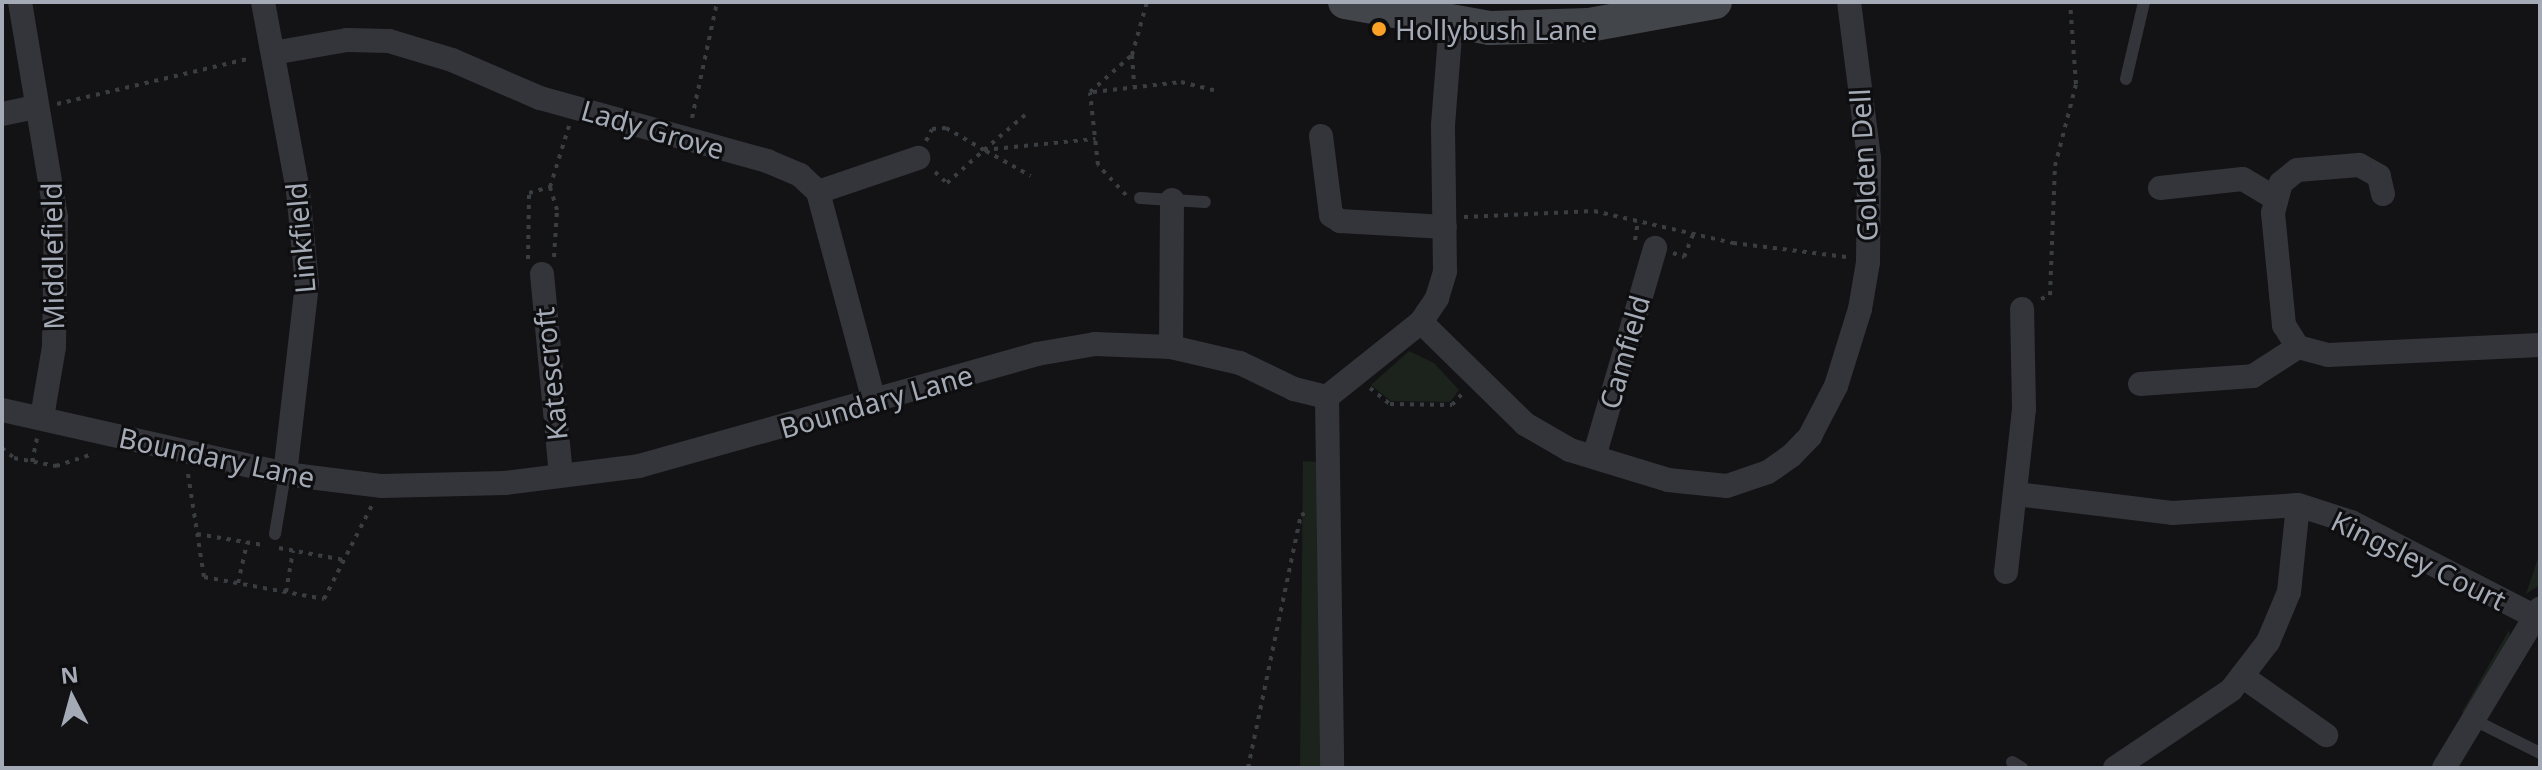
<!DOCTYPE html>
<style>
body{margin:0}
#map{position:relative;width:2542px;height:770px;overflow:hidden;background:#131315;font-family:"Noto Sans",sans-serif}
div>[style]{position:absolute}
.green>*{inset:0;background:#1b231c}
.path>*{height:4px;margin-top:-2px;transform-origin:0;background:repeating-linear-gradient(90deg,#3a3d41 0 4px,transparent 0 10px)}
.lane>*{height:12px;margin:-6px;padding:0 6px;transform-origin:6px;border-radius:6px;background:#34353a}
.street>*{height:24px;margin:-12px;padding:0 12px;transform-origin:12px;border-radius:12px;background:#34353a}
.secondary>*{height:34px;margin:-17px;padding:0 17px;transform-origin:17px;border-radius:17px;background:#42454a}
.dots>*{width:22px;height:22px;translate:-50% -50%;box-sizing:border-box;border:4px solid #0e0e10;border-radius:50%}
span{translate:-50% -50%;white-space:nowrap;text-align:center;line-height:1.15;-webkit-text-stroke:6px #0e0e10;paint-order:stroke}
.poi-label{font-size:28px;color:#a4abb6}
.left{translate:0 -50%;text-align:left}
.street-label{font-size:28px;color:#a4abb6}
.frame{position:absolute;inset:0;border:4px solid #a4abb6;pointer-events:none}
.north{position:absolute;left:32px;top:658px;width:80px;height:80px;-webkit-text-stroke:6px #0e0e10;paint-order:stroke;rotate:354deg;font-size:22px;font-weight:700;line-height:32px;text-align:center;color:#a4abb6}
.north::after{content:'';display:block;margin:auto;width:28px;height:36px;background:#a4abb6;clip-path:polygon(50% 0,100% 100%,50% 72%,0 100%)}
</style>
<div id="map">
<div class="green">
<i style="clip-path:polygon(1409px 351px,1434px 363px,1459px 390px,1450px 402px,1391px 401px,1371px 385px)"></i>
<i style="clip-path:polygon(1303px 461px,1336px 463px,1344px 768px,1300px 768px)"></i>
<i style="clip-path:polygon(2540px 552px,2540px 585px,2526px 594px)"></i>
<i style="clip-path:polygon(2509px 630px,2511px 641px,2467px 716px,2462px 712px)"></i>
</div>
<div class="path">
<i style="left:1132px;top:55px;width:31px;rotate:86deg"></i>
<i style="left:1093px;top:92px;width:89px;rotate:-6.5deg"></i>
<i style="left:1181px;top:82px;width:34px;rotate:14deg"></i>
<i style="left:57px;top:104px;width:199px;rotate:-13.3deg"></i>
<i style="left:692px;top:118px;width:119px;rotate:-77.8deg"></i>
<i style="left:926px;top:141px;width:13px;rotate:-63deg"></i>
<i style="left:932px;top:129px;width:14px;rotate:-4deg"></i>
<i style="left:946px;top:128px;width:44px;rotate:30.1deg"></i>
<i style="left:984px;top:150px;width:54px;rotate:-40.5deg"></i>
<i style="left:986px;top:151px;width:51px;rotate:29.1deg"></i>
<i style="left:935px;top:172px;width:16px;rotate:43deg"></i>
<i style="left:947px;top:183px;width:50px;rotate:-41.7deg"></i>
<i style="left:984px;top:150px;width:112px;rotate:-5.7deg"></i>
<i style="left:1126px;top:195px;width:41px;rotate:-133deg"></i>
<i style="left:1098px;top:165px;width:73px;rotate:-96.3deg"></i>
<i style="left:1090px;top:92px;width:56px;rotate:-41.4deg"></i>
<i style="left:1132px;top:55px;width:55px;rotate:-74.2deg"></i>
<i style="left:1464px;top:217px;width:130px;rotate:-2.6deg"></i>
<i style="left:1594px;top:211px;width:143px;rotate:13deg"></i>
<i style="left:1733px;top:243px;width:114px;rotate:7.1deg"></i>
<i style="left:1635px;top:240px;width:20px;rotate:-81deg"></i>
<i style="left:1673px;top:253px;width:12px;rotate:20deg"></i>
<i style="left:1684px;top:257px;width:27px;rotate:-68deg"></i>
<i style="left:554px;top:257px;width:47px;rotate:-86.3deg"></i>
<i style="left:557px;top:210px;width:24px;rotate:-107deg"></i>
<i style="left:550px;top:187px;width:64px;rotate:-72.7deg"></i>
<i style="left:528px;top:259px;width:66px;rotate:-89.1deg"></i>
<i style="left:529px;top:193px;width:22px;rotate:-16deg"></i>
<i style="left:2041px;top:299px;width:10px;rotate:-24deg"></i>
<i style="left:2050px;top:295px;width:129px;rotate:-87.8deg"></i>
<i style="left:2055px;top:166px;width:85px;rotate:-75.6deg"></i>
<i style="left:2076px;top:84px;width:82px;rotate:-94.2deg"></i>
<i style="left:1370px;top:388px;width:26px;rotate:39deg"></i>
<i style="left:1390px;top:404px;width:62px;rotate:0.9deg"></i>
<i style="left:1452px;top:405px;width:15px;rotate:-48deg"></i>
<i style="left:2px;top:448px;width:16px;rotate:40deg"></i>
<i style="left:14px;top:458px;width:43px;rotate:10.8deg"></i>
<i style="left:56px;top:466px;width:40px;rotate:-18deg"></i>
<i style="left:32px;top:462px;width:24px;rotate:-78deg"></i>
<i style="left:188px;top:474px;width:104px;rotate:81.2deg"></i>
<i style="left:204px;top:577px;width:122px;rotate:10.4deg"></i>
<i style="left:324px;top:599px;width:106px;rotate:-62.9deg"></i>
<i style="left:197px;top:534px;width:67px;rotate:9.5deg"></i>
<i style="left:279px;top:548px;width:66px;rotate:10.5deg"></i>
<i style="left:238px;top:583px;width:41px;rotate:-77.3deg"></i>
<i style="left:286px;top:592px;width:42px;rotate:-80.3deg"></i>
<i style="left:1248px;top:768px;width:258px;rotate:-78.2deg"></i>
<i style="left:1301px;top:515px;width:9px;rotate:-21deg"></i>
</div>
<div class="lane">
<i style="left:2126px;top:79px;width:79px;rotate:-76.8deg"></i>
<i style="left:1140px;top:198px;width:65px;rotate:3.5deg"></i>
<i style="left:275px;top:534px;width:61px;rotate:-80.5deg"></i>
<i style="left:2476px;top:721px;width:72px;rotate:26.6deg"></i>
<i style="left:2012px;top:762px;width:12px;rotate:31deg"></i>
</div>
<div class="street">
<i style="left:20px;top:2px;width:219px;rotate:80.5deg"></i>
<i style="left:56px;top:218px;width:129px;rotate:90.9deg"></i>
<i style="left:54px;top:347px;width:71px;rotate:99.7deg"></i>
<i style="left:263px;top:2px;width:192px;rotate:79.5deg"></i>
<i style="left:298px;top:191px;width:93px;rotate:84.5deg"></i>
<i style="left:307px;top:284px;width:191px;rotate:96.6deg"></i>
<i style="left:273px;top:53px;width:75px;rotate:-10deg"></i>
<i style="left:347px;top:40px;width:42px;rotate:1.4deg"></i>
<i style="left:389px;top:41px;width:66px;rotate:16.8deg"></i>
<i style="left:452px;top:60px;width:96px;rotate:23.4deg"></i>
<i style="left:540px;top:98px;width:236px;rotate:15.5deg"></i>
<i style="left:767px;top:161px;width:36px;rotate:23deg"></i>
<i style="left:800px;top:175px;width:25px;rotate:43deg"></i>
<i style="left:818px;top:192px;width:216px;rotate:75deg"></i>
<i style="left:2px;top:114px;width:34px;rotate:-12deg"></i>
<i style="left:1321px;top:136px;width:80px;rotate:82.8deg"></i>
<i style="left:1331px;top:215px;width:11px;rotate:34deg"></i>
<i style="left:1340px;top:221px;width:105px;rotate:3.3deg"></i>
<i style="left:2160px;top:188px;width:83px;rotate:-6.2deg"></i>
<i style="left:2243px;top:179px;width:37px;rotate:31deg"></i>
<i style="left:818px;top:192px;width:106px;rotate:-18.8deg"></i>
<i style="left:2383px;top:194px;width:18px;rotate:-103deg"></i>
<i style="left:2379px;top:176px;width:23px;rotate:-151deg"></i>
<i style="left:2359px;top:165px;width:62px;rotate:175.4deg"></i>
<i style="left:2297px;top:170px;width:21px;rotate:141deg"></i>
<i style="left:2281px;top:183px;width:31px;rotate:105deg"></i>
<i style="left:2273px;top:213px;width:113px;rotate:84.4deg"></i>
<i style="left:2284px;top:325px;width:26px;rotate:58deg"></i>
<i style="left:2298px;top:347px;width:31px;rotate:15deg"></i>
<i style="left:2328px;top:355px;width:212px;rotate:-2.7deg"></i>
<i style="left:542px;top:274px;width:202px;rotate:84.6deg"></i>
<i style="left:1421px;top:322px;width:146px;rotate:44.4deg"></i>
<i style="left:1525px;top:424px;width:52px;rotate:30deg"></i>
<i style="left:1570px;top:450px;width:102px;rotate:17deg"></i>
<i style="left:1668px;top:480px;width:59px;rotate:5.8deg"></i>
<i style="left:1727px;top:486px;width:43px;rotate:-18.9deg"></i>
<i style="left:1768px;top:472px;width:28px;rotate:-35deg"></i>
<i style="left:1791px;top:456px;width:28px;rotate:-46deg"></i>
<i style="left:1810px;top:436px;width:56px;rotate:-62.5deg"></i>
<i style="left:1836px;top:386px;width:81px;rotate:-72.7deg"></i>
<i style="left:1860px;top:309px;width:48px;rotate:-80.3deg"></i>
<i style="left:1868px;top:262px;width:104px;rotate:-89.4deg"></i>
<i style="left:1869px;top:158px;width:157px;rotate:-97.3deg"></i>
<i style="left:1171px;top:347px;width:147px;rotate:-89.6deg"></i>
<i style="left:2140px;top:384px;width:113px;rotate:-4deg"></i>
<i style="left:2253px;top:376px;width:54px;rotate:-32.8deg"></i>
<i style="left:1327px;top:397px;width:371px;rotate:89.2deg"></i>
<i style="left:2px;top:410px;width:290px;rotate:12.7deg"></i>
<i style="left:285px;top:474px;width:98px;rotate:7.1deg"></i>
<i style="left:382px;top:486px;width:123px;rotate:-1.4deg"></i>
<i style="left:505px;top:483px;width:135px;rotate:-7.2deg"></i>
<i style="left:639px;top:466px;width:413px;rotate:-15.7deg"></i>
<i style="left:1037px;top:354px;width:59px;rotate:-9.8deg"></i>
<i style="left:1095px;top:344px;width:76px;rotate:2.3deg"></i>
<i style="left:1171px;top:347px;width:71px;rotate:13.1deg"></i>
<i style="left:1240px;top:363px;width:60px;rotate:25.7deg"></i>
<i style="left:1294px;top:389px;width:34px;rotate:14deg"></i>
<i style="left:1327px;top:397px;width:120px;rotate:-38.6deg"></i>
<i style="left:1421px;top:322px;width:29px;rotate:-56deg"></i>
<i style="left:1437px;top:298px;width:28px;rotate:-73deg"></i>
<i style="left:1445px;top:271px;width:146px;rotate:-90.8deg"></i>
<i style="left:1443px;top:125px;width:101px;rotate:-85.5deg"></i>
<i style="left:1594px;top:457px;width:218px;rotate:-73.7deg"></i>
<i style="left:2016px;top:494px;width:157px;rotate:6.9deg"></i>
<i style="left:2172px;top:513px;width:126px;rotate:-3.6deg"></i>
<i style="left:2298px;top:505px;width:56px;rotate:17.8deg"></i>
<i style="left:2351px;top:522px;width:208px;rotate:27.2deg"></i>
<i style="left:2006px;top:572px;width:164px;rotate:-83.7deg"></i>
<i style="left:2024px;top:409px;width:100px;rotate:-91.1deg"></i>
<i style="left:2242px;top:676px;width:103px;rotate:35.1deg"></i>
<i style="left:2115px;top:768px;width:140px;rotate:-33.9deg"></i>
<i style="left:2231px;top:690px;width:61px;rotate:-52.4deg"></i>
<i style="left:2268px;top:642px;width:54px;rotate:-67.2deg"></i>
<i style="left:2289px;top:592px;width:87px;rotate:-84.1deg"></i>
<i style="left:2444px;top:768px;width:186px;rotate:-58.9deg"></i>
</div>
<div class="secondary">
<i style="left:1345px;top:2px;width:147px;rotate:10.2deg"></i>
<i style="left:1490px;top:28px;width:99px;rotate:-1.7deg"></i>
<i style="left:1589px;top:25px;width:128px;rotate:-10.3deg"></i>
</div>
<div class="dots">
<i style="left:1379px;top:29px;background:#f9a027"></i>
</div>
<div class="poi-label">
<span class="left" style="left:1395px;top:29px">Hollybush Lane</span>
</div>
<div class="street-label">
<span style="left:653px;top:129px;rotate:16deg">Lady Grove</span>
<span style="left:1863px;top:165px;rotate:-93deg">Golden Dell</span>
<span style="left:300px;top:238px;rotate:-95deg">Linkfield</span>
<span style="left:52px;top:256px;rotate:-91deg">Middlefield</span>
<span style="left:1624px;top:352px;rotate:-74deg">Camfield</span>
<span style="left:550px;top:374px;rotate:-96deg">Katescroft</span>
<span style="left:876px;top:401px;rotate:-16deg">Boundary Lane</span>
<span style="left:217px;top:457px;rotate:12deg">Boundary Lane</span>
<span style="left:2419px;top:560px;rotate:26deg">Kingsley Court</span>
</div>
<div class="frame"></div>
<div class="north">N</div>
</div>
